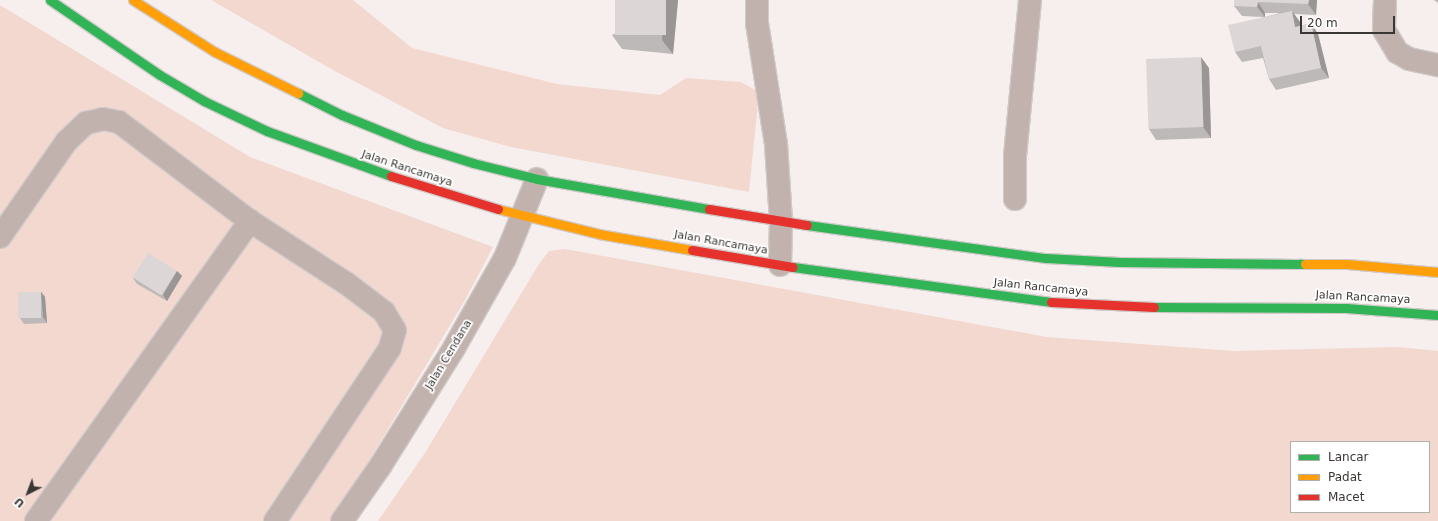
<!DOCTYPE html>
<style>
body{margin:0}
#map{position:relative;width:1438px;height:521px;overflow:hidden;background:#f6efee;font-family:"DejaVu Sans",sans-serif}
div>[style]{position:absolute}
.green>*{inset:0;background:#f2d8cf}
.roads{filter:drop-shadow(1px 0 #d0cbca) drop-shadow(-1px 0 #d0cbca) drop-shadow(0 1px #d0cbca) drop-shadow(0 -1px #d0cbca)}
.street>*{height:22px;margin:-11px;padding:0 11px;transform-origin:11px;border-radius:11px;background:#c1b2ad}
.fast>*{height:9px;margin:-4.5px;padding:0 4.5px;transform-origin:4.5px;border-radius:4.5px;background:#30b455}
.slow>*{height:9px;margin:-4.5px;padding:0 4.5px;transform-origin:4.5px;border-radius:4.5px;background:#ff9f0a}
.jam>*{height:9px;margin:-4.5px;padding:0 4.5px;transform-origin:4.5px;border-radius:4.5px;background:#e5322d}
.wall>*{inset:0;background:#bdb9b8}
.shaded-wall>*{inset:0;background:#9a9696}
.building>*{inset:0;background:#dcd7d6;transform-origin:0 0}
span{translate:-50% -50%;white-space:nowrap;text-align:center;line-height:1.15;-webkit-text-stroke:3.5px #fff;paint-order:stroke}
.street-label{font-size:11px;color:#3a3634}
.legend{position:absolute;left:1290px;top:441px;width:140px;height:72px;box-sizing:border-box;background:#fff;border:1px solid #b0afae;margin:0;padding:5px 7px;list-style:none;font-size:12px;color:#3a3634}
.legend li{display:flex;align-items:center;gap:8px;height:20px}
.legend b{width:20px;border:1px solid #b0afae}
.north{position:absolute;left:8px;top:473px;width:40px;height:40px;-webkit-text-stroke:3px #fff;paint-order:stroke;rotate:222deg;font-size:11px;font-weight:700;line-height:16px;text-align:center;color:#3a3634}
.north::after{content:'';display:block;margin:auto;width:14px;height:18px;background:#3a3634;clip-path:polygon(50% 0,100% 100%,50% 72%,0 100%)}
.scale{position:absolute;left:1300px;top:16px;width:95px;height:18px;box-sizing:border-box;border:2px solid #3a3634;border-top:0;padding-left:5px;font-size:12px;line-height:14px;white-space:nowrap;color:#3a3634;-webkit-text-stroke:3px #fff;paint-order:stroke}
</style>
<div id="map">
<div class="green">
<i style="clip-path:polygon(211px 0,353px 0,412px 48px,557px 84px,660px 95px,686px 78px,741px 82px,759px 92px,749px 192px,511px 147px,443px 128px,333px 70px)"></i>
<i style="clip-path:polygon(0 5px,250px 157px,493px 247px,465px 300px,333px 521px,0 521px)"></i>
<i style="clip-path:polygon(evenodd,565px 249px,1047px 337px,1234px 351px,1398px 347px,1438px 351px,1438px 521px,378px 521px,425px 453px,539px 264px,549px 251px,565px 249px,1291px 442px,1429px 442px,1429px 512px,1291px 512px,1291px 442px)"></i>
</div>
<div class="roads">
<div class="street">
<i style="left:757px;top:0;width:23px;rotate:90deg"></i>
<i style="left:757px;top:23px;width:122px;rotate:81.1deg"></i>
<i style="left:776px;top:144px;width:77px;rotate:86.3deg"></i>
<i style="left:781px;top:221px;width:44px;rotate:91.3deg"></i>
<i style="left:1385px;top:0;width:30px;rotate:92deg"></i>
<i style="left:1384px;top:30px;width:26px;rotate:59deg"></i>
<i style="left:1397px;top:52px;width:14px;rotate:30deg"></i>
<i style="left:1409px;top:59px;width:30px;rotate:12deg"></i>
<i style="left:1015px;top:199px;width:43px;rotate:-90deg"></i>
<i style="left:1015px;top:156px;width:157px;rotate:-84.5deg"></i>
<i style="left:0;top:237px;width:116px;rotate:-55.2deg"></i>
<i style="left:66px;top:142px;width:28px;rotate:-44deg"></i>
<i style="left:86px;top:123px;width:17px;rotate:-13deg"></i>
<i style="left:103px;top:119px;width:16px;rotate:11deg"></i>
<i style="left:119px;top:122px;width:164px;rotate:37.1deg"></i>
<i style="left:250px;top:221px;width:114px;rotate:32.9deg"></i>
<i style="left:346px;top:283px;width:48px;rotate:37.3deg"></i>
<i style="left:384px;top:312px;width:21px;rotate:59deg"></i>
<i style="left:395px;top:330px;width:19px;rotate:106deg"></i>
<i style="left:390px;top:348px;width:208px;rotate:123.6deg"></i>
<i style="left:36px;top:521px;width:369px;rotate:-54.5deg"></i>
<i style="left:342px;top:521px;width:68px;rotate:-55.1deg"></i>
<i style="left:381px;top:465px;width:138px;rotate:-58deg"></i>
<i style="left:454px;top:348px;width:103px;rotate:-60.5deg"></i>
<i style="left:505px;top:258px;width:85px;rotate:-67.9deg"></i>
</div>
<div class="fast">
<i style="left:50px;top:0;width:133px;rotate:34.3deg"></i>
<i style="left:160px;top:75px;width:51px;rotate:30.6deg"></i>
<i style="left:204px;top:101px;width:70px;rotate:25.5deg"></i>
<i style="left:267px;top:131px;width:132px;rotate:19.9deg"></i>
<i style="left:298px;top:93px;width:49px;rotate:26.6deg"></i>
<i style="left:342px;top:115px;width:80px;rotate:22.1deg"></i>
<i style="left:416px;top:145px;width:60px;rotate:17.5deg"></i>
<i style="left:473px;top:163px;width:66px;rotate:14deg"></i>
<i style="left:537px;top:179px;width:175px;rotate:9.9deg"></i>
<i style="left:807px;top:225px;width:241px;rotate:7.9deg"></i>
<i style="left:1046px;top:258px;width:74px;rotate:3.1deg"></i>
<i style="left:1120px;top:262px;width:185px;rotate:0.6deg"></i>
<i style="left:793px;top:267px;width:260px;rotate:7.7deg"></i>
<i style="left:1154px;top:307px;width:192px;rotate:0.3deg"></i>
<i style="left:1346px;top:308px;width:92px;rotate:4.4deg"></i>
</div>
<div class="slow">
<i style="left:133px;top:0;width:97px;rotate:32.4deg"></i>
<i style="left:215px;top:52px;width:93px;rotate:26.3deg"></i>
<i style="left:498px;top:209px;width:104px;rotate:13.9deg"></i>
<i style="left:599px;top:234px;width:94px;rotate:9.8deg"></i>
<i style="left:1305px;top:264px;width:42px"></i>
<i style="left:1347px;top:264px;width:91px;rotate:5deg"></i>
</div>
<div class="jam">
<i style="left:391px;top:176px;width:112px;rotate:17.1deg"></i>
<i style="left:709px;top:209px;width:99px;rotate:9.3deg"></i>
<i style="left:692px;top:250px;width:102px;rotate:9.6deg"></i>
<i style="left:1051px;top:302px;width:103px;rotate:2.8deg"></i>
</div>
</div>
<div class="wall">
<i style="clip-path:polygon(678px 0,673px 54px,622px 49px,612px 35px)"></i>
<i style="clip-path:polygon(evenodd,1234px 0,1317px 0,1316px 15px,1294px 14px,1300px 22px,1300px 26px,1311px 23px,1318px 34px,1329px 78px,1276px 90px,1269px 79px,1263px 58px,1242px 62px,1235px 52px,1263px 17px,1242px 16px,1234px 6px,1234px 0,1265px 13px,1280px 13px,1265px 17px,1265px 13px)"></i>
<i style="clip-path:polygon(1434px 0,1438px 0,1438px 3px)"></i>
<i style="clip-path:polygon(1209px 68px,1211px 138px,1156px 140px,1149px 129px)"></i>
<i style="clip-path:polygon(177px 271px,182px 276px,167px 301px,137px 284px,133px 278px)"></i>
<i style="clip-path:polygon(41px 292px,45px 297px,47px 323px,24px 324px,20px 318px)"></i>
</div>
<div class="shaded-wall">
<i style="clip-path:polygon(666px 0,678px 0,673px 54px,662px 40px)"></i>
<i style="clip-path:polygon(1309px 0,1317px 0,1316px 15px,1308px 4px)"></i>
<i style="clip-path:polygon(1258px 2px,1265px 13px,1265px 17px,1257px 7px)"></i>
<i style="clip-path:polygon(1292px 11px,1300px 22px,1303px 37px,1295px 27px)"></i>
<i style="clip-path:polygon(1311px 23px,1318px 34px,1329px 78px,1321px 68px)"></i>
<i style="clip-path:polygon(1201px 57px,1209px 68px,1211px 138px,1203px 127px)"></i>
<i style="clip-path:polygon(177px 271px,182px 276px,167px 301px,163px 295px)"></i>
<i style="clip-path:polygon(41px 292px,45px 297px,47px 323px,43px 317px)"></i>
</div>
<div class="building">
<i style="left:615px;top:0;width:51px;height:35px"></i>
<i style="clip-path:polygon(1234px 0,1309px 0,1308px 4px,1258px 2px,1257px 7px,1234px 6px)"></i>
<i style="clip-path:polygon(1292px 11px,1295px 27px,1311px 23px,1321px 68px,1269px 79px,1261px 46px,1235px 52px,1228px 25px)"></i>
<i style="left:1201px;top:57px;width:70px;height:55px;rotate:88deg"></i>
<i style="left:148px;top:253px;width:34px;height:29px;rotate:32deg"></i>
<i style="left:18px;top:292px;width:23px;height:26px"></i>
</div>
<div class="street-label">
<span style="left:407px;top:169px;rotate:18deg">Jalan Rancamaya</span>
<span style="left:721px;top:243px;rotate:10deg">Jalan Rancamaya</span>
<span style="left:1041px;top:288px;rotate:6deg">Jalan Rancamaya</span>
<span style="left:1363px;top:298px;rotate:3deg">Jalan Rancamaya</span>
<span style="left:449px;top:355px;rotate:-59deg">Jalan Cendana</span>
</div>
<ul class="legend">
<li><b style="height:5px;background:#30b455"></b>Lancar</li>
<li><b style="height:5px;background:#ff9f0a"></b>Padat</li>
<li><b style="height:5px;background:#e5322d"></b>Macet</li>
</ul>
<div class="north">U</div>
<div class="scale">20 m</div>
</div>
